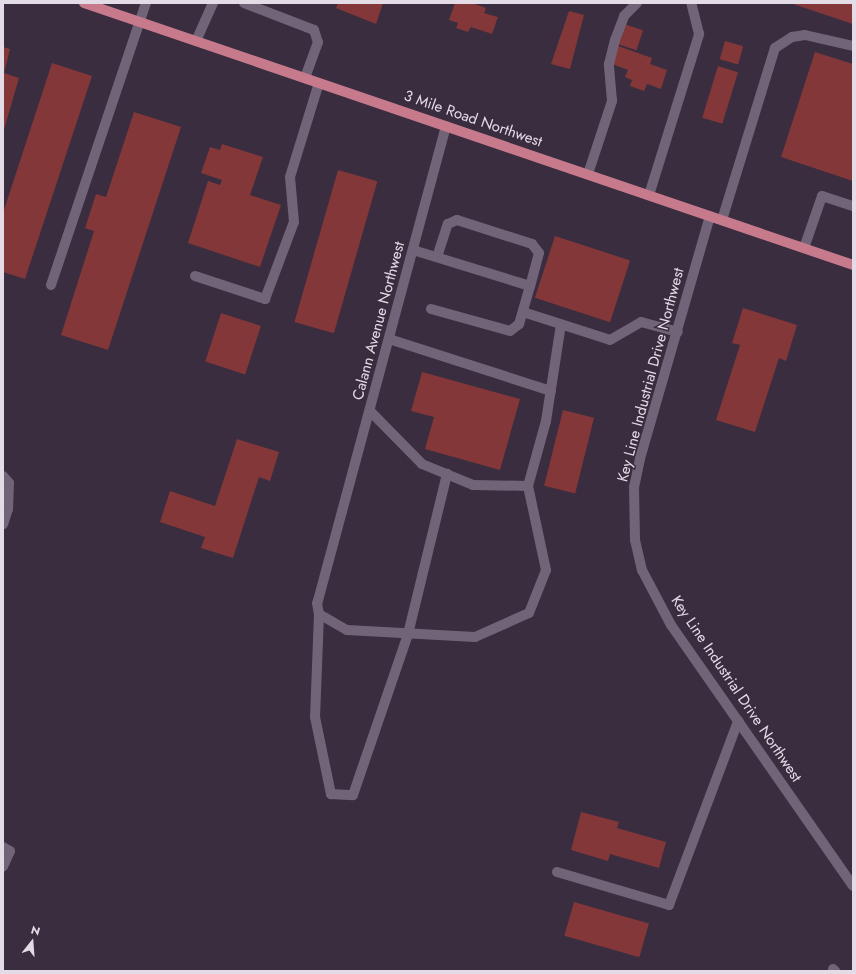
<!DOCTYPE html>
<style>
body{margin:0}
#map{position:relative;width:856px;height:974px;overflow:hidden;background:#392d3f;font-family:Jost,sans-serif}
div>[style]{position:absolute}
.building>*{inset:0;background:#833739;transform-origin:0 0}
.minor>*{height:10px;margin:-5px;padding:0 5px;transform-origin:5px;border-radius:5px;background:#726478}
.major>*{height:10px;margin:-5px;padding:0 5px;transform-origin:5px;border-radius:5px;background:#c67a8c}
span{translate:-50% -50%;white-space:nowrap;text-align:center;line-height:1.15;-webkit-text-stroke:3px #392d3f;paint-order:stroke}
.street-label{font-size:15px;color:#e3dce7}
.frame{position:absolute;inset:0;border:4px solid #e3dce7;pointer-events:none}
.north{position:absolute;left:12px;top:922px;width:40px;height:40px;-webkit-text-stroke:3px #392d3f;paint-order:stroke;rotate:17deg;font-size:11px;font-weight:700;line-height:16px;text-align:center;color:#e3dce7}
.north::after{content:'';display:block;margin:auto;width:14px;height:18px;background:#e3dce7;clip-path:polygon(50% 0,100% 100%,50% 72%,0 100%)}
</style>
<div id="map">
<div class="building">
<i style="clip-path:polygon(338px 3px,383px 3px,376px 24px,336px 8px)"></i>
<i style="clip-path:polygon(455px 3px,472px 3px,486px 8px,484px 13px,498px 17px,492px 34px,471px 27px,468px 32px,456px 28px,458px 23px,449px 20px)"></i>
<i style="clip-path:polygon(790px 3px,853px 3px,853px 24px)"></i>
<i style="clip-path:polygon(569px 11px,584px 15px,570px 69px,551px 64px)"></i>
<i style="left:624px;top:24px;width:20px;height:21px;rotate:18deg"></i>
<i style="left:725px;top:41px;width:19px;height:19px;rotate:16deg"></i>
<i style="clip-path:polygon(618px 46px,652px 58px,650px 64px,667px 70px,661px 89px,647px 84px,644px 91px,630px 86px,632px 80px,625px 77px,628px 70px,612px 64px)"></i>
<i style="clip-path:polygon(3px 47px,10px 49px,4px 73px,19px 78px,3px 133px)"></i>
<i style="clip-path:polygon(815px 52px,853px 64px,853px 181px,781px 157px)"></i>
<i style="clip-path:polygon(52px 63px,92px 76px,25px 279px,3px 272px,3px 213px)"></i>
<i style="left:718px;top:66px;width:21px;height:54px;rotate:17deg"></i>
<i style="clip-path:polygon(134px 112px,181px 127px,108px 350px,61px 335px,94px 231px,85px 228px,96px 194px,106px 197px)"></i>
<i style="clip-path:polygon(222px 144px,263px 157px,250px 195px,281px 205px,260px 267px,188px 243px,208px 181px,220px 185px,222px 180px,201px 173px,210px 147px,220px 150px)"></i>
<i style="left:338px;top:170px;width:41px;height:158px;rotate:16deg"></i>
<i style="left:555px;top:236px;width:79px;height:65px;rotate:18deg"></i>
<i style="clip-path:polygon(743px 308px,797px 325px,786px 361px,779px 358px,755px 432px,716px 420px,740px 345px,732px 343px)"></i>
<i style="left:221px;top:313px;width:42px;height:51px;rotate:18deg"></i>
<i style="clip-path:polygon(422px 372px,520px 399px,500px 470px,425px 449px,434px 417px,411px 411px)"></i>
<i style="left:563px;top:410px;width:32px;height:78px;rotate:14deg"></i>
<i style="clip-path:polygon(237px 439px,279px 452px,270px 481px,259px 477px,233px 558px,201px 548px,205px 537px,160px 522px,170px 491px,215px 506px)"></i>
<i style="clip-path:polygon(581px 812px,619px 822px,617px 828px,666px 842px,659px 868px,610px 854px,608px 861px,571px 850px)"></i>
<i style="left:574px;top:902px;width:78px;height:35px;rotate:16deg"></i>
</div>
<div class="minor">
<i style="left:244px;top:3px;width:75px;rotate:21.1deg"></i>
<i style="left:314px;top:30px;width:13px;rotate:72deg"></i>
<i style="left:318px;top:42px;width:38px;rotate:110deg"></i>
<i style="left:196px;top:41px;width:42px;rotate:-65.9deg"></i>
<i style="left:446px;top:126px;width:494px;rotate:105.1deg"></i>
<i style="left:317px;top:603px;width:11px;rotate:80deg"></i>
<i style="left:319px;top:614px;width:32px;rotate:30deg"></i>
<i style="left:347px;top:630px;width:128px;rotate:3.1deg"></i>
<i style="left:475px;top:637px;width:59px;rotate:-24deg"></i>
<i style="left:529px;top:613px;width:46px;rotate:-68.4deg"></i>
<i style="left:546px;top:570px;width:86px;rotate:-102.1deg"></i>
<i style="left:528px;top:486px;width:67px;rotate:-74.5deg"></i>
<i style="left:546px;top:421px;width:98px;rotate:-81.2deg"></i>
<i style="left:588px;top:174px;width:77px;rotate:-71.8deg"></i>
<i style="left:612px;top:101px;width:37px;rotate:-95deg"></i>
<i style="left:609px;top:64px;width:25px;rotate:-76deg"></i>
<i style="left:615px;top:40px;width:26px;rotate:-69deg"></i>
<i style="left:624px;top:16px;width:18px;rotate:-45deg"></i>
<i style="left:649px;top:195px;width:169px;rotate:-72.7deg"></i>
<i style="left:699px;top:34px;width:32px;rotate:-104deg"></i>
<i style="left:710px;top:216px;width:253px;rotate:106.1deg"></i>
<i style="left:640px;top:459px;width:29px;rotate:102deg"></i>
<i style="left:634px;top:487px;width:53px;rotate:88.9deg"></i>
<i style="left:635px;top:540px;width:31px;rotate:77deg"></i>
<i style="left:642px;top:570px;width:62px;rotate:62.2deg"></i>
<i style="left:671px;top:625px;width:318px;rotate:55.1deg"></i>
<i style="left:722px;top:220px;width:180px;rotate:-72.9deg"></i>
<i style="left:775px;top:48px;width:20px;rotate:-33deg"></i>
<i style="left:792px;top:37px;width:13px;rotate:-9deg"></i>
<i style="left:805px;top:35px;width:49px;rotate:12.9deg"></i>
<i style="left:804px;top:248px;width:55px;rotate:-70.9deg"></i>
<i style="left:822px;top:196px;width:33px;rotate:18deg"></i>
<i style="left:413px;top:250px;width:122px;rotate:17.1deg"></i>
<i style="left:530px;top:286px;width:40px;rotate:106deg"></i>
<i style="left:519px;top:324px;width:11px;rotate:142deg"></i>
<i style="left:510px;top:331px;width:82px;rotate:-164.4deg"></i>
<i style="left:437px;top:257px;width:35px;rotate:-72deg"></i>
<i style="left:448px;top:224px;width:10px;rotate:-24deg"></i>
<i style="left:457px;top:220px;width:79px;rotate:17.7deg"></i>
<i style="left:532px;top:244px;width:11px;rotate:52deg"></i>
<i style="left:539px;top:253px;width:34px;rotate:105deg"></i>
<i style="left:195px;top:276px;width:74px;rotate:18.2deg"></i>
<i style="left:265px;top:299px;width:82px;rotate:-69.4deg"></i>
<i style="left:294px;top:222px;width:45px;rotate:-95.1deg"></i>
<i style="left:290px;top:177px;width:98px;rotate:-72.9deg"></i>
<i style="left:51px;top:285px;width:298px;rotate:-71.4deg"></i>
<i style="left:523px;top:312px;width:91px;rotate:17.8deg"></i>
<i style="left:610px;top:340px;width:36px;rotate:-30deg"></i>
<i style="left:641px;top:322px;width:38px;rotate:15deg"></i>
<i style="left:389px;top:339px;width:170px;rotate:17.8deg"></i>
<i style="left:370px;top:411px;width:74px;rotate:45.5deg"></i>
<i style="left:422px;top:464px;width:55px;rotate:22.4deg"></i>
<i style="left:473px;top:485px;width:55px;rotate:1deg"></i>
<i style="left:3px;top:476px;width:9px;rotate:49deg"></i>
<i style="left:9px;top:483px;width:26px;rotate:92deg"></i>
<i style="left:8px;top:509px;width:16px;rotate:108deg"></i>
<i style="left:319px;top:614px;width:103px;rotate:92.2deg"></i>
<i style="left:315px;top:717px;width:79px;rotate:78.3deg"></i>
<i style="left:331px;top:794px;width:22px;rotate:3deg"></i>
<i style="left:353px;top:795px;width:170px;rotate:-71.1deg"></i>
<i style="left:408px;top:634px;width:165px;rotate:-76.3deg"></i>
<i style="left:3px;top:847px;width:8px;rotate:30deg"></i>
<i style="left:10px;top:851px;width:17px;rotate:114deg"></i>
<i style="left:557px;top:872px;width:117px;rotate:16.4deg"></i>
<i style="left:669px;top:905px;width:197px;rotate:-69.4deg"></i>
<i style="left:833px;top:969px;width:3px;rotate:45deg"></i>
</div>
<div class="major">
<i style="left:84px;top:3px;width:812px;rotate:18.81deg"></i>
</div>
<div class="street-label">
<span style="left:473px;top:119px;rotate:19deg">3 Mile Road Northwest</span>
<span style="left:379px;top:321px;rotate:-75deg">Calann Avenue Northwest</span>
<span style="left:651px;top:375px;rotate:-75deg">Key Line Industrial Drive Northwest</span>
<span style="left:736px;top:689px;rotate:56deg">Key Line Industrial Drive Northwest</span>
</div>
<div class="frame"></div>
<div class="north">N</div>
</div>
